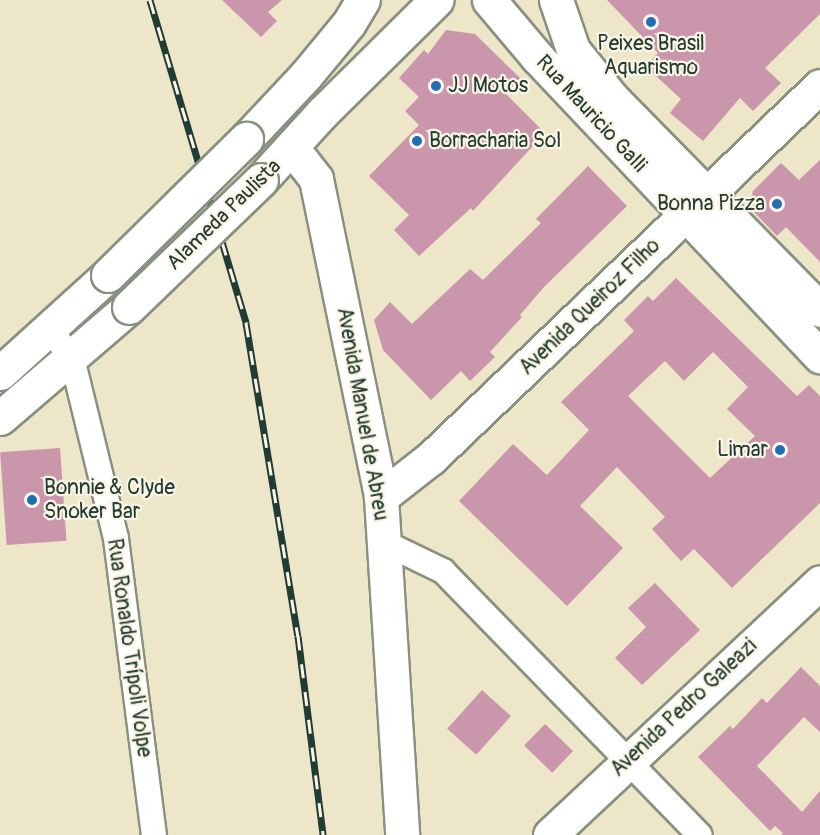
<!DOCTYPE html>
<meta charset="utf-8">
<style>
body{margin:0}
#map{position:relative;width:820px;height:835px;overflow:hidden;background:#ede6c8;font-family:Pangolin,sans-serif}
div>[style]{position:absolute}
.building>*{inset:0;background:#ca96ac;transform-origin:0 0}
.roads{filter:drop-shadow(2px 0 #86927e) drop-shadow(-2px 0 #86927e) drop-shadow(0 2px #86927e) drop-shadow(0 -2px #86927e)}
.street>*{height:24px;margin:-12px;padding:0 12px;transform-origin:12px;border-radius:12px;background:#fff}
.secondary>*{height:33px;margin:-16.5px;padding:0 16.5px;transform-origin:16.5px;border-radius:16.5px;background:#fff}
.primary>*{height:33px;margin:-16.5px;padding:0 16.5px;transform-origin:16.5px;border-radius:16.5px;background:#fff}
.rail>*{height:7px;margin-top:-3.5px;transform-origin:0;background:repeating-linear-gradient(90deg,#fcf5e5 0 14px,#1f3d34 0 28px);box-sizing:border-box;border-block:2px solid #1f3d34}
.bridges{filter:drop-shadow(2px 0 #86927e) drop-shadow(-2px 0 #86927e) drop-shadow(0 2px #86927e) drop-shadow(0 -2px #86927e)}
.secondary-bridge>*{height:33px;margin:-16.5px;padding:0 16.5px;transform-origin:16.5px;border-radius:16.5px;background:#fff}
.dots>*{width:16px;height:16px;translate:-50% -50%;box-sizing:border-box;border:3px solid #fcf5e5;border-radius:50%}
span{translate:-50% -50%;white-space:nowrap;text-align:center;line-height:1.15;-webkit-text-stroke:4.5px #fcf5e5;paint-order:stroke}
.poi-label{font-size:21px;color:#1f3d34}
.left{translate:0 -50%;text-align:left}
.right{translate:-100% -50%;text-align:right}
.street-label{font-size:21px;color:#1f3d34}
</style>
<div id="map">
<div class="building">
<i style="clip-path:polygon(222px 0,282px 0,268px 12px,277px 21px,261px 37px)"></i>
<i style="clip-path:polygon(607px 0,820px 0,820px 14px,765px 68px,781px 83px,753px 111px,740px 98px,703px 141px,670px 113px,681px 99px,645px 66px,658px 53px)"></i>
<i style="clip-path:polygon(446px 30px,475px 34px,520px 78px,506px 94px,545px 133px,473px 211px,471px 208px,419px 256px,394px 230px,409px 215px,369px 176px,419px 125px,405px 111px,419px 97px,399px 78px,424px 50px,428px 54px)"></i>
<i style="clip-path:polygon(820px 160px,820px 262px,786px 227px,777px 236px,752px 210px,750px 202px,753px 191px,781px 163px,799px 180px)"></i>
<i style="clip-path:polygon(588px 166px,627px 206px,544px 287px,520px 315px,522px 317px,490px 352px,495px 357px,470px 381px,461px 371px,431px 400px,383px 350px,374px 320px,390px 302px,412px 324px,470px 269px,483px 280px,541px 223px,536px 219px)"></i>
<i style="clip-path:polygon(evenodd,676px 278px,797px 396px,809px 385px,820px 396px,820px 503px,732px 588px,694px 549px,681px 561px,652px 529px,665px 517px,617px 467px,580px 506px,623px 548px,567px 606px,459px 501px,513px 444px,547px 475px,589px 430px,561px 402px,634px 331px,624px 320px,648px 296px,653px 301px,676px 278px,713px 352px,748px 387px,727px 409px,755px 436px,710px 478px,628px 396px,665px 361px,684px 381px,713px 352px)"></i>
<i style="left:60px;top:448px;width:93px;height:60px;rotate:86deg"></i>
<i style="clip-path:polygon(655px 583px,700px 630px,642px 685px,615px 658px,646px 627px,628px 608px)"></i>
<i style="clip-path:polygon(801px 667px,820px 686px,820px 732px,804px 717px,757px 766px,802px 812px,820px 791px,820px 835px,781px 835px,783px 833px,775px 826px,770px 831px,698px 757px,730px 726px,733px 729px,762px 698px,767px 703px)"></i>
<i style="left:482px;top:690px;width:39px;height:52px;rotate:42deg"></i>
<i style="left:545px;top:724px;width:39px;height:30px;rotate:44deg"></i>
</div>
<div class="roads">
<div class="street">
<i style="left:49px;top:328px;width:38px;rotate:53deg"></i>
<i style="left:72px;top:358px;width:186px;rotate:76.3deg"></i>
<i style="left:116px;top:539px;width:298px;rotate:82.7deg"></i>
<i style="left:383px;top:542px;width:67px;rotate:25.8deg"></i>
<i style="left:443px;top:571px;width:368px;rotate:45.8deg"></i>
</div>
<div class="secondary">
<i style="left:246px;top:139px;width:88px;rotate:-46.8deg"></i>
<i style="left:306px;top:75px;width:67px;rotate:-50.4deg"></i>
<i style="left:349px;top:23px;width:27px;rotate:-59deg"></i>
<i style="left:292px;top:148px;width:39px;rotate:52deg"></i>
<i style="left:316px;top:179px;width:325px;rotate:78.4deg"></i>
<i style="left:381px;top:497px;width:339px;rotate:86.4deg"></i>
<i style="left:261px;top:180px;width:91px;rotate:-47.7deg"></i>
<i style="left:322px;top:113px;width:161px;rotate:-44.7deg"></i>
<i style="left:0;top:373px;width:146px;rotate:-42.2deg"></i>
<i style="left:0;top:418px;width:170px;rotate:-40.7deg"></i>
<i style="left:381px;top:497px;width:63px;rotate:-38deg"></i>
<i style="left:431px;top:458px;width:538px;rotate:-43.72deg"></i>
<i style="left:550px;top:835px;width:370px;rotate:-43.1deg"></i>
</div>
<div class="primary">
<i style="left:489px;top:0;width:75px;rotate:49.9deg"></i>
<i style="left:537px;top:57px;width:412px;rotate:46.6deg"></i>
<i style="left:556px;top:0;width:53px;rotate:71.2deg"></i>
<i style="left:573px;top:50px;width:62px;rotate:50.9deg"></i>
<i style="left:612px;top:98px;width:297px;rotate:45.5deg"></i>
</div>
</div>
<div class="rail">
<i style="left:150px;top:0;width:337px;rotate:73.4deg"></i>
<i style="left:246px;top:323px;width:317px;rotate:80.6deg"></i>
<i style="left:298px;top:636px;width:201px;rotate:82.8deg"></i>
</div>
<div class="bridges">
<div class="secondary-bridge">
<i style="left:108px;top:275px;width:194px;rotate:-44.6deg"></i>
<i style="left:129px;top:307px;width:183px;rotate:-43.9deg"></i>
</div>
</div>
<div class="dots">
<i style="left:651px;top:22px;background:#1f6fb2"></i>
<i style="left:436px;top:86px;background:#1f6fb2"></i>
<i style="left:417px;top:141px;background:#1f6fb2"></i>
<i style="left:777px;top:204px;background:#1f6fb2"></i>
<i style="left:780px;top:450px;background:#1f6fb2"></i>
<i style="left:32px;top:500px;background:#1f6fb2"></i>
</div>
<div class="poi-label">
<span style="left:651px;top:56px">Peixes Brasil<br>Aquarismo</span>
<span class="left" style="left:448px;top:86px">JJ Motos</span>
<span class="left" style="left:429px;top:141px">Borracharia Sol</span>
<span class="right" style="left:765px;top:204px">Bonna Pizza</span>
<span class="right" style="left:768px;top:450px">Limar</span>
<span class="left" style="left:44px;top:500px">Bonnie &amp; Clyde<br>Snoker Bar</span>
</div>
<div class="street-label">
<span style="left:591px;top:114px;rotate:47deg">Rua Mauricio Galli</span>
<span style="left:224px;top:215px;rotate:-44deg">Alameda Paulista</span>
<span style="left:590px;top:307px;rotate:-44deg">Avenida Queiroz Filho</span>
<span style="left:362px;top:414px;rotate:80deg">Avenida Manuel de Abreu</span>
<span style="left:129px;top:648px;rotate:82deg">Rua Ronaldo Trípoli Volpe</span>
<span style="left:684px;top:708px;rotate:-43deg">Avenida Pedro Galeazi</span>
</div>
</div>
